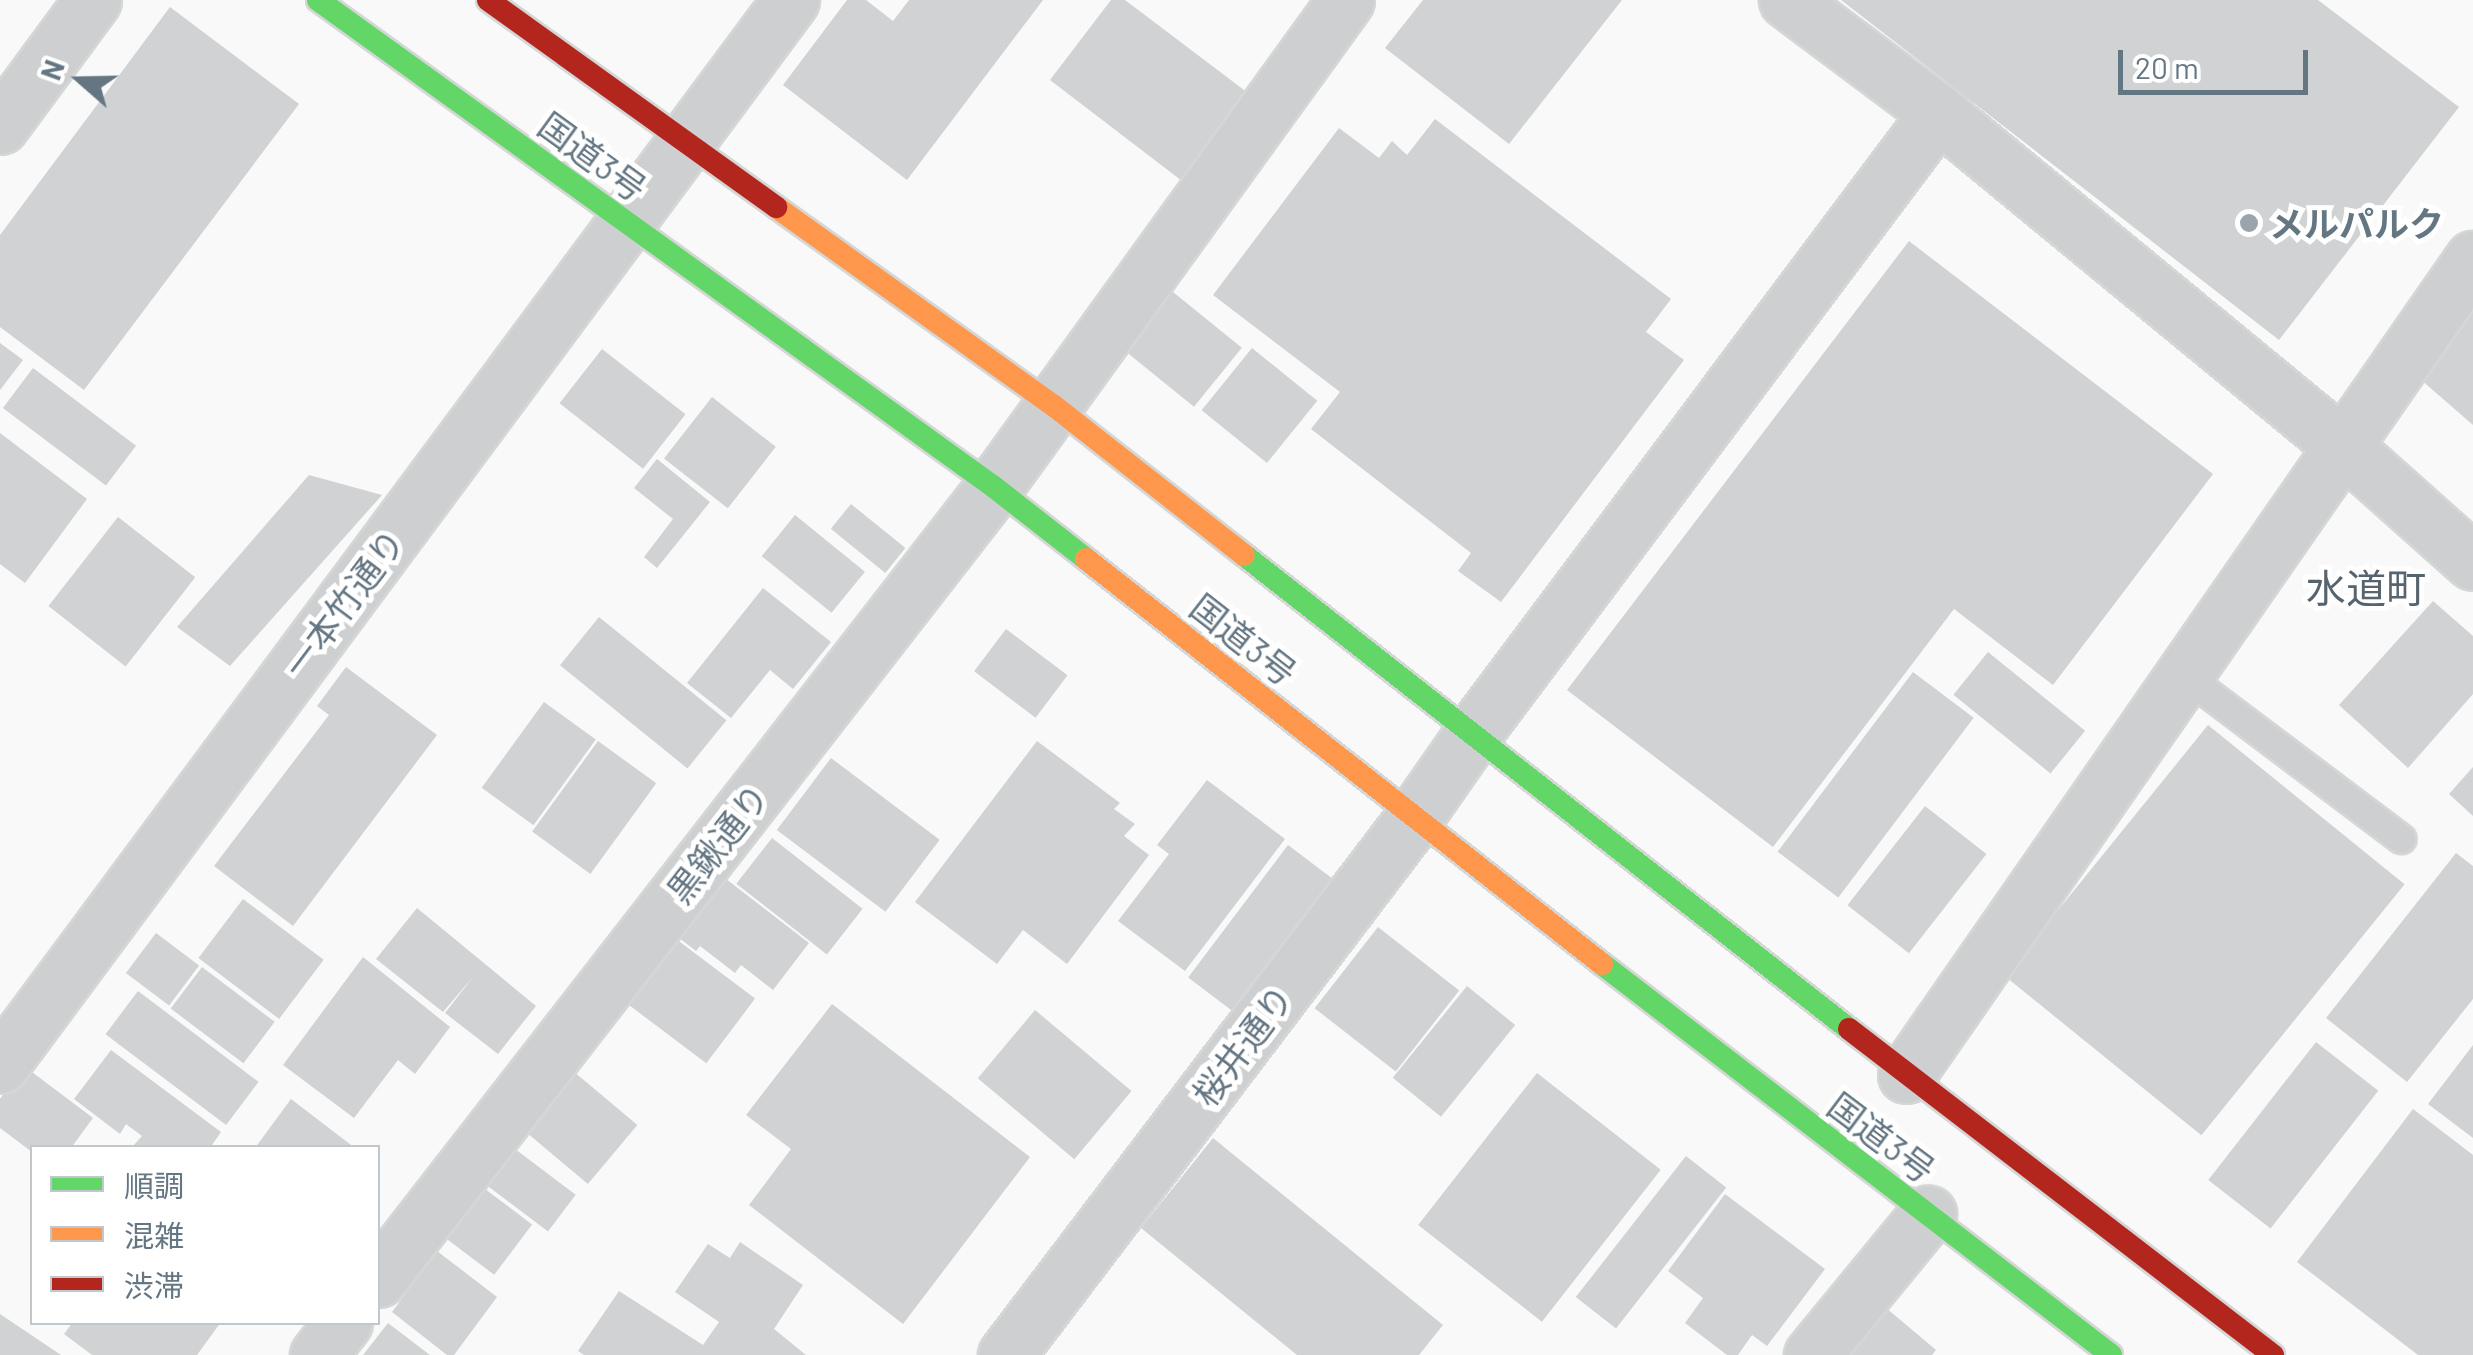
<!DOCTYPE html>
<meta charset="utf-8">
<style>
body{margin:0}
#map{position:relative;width:2473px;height:1355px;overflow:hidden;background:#f9f9f9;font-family:Barlow,"Noto Sans JP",sans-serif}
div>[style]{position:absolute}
.building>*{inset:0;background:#d0d2d3;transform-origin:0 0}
.roads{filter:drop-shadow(2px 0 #d5d6d6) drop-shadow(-2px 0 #d5d6d6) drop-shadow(0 2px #d5d6d6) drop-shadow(0 -2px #d5d6d6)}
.lane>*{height:28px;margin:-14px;padding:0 14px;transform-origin:14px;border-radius:14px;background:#cecfd0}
.street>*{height:55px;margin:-27.5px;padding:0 27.5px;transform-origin:27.5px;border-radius:27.5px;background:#cecfd0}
.fast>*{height:22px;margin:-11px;padding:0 11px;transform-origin:11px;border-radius:11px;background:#63d668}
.slow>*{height:22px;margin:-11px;padding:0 11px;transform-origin:11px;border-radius:11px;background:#ff974d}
.jam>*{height:22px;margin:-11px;padding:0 11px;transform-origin:11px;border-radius:11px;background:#b3261e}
.dots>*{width:28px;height:28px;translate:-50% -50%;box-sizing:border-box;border:5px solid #fff;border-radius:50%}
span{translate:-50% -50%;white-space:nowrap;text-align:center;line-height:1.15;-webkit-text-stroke:10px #fff;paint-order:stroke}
.street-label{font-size:35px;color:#657683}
.poi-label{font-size:35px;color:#657683;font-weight:700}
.left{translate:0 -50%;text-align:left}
.quarter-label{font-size:40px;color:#57646e}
.legend{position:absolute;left:30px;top:1145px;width:350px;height:180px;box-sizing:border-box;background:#fff;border:2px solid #c1c8cd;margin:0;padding:12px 18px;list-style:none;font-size:30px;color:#657683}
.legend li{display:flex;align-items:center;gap:20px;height:50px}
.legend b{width:50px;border:2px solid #c1c8cd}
.north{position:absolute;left:30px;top:30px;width:100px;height:100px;-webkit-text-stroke:8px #fff;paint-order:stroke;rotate:290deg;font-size:28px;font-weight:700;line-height:40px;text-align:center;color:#657683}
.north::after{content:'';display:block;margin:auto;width:35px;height:45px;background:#657683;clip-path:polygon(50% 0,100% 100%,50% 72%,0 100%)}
.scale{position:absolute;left:2118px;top:50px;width:190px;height:45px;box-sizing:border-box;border:5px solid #657683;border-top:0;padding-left:12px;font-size:30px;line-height:35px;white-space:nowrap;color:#657683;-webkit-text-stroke:8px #fff;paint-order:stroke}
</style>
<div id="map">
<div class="building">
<i style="clip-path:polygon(847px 0,866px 0,893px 21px,909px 0,1043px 0,907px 180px,783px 85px)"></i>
<i style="clip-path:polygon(1111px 0,1125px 0,1252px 96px,1186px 184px,1050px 80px)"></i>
<i style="clip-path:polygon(1423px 0,1622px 0,1509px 144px,1385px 48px)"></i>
<i style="clip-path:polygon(1841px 0,2318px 0,2459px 107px,2279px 340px)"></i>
<i style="clip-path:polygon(170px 7px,299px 104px,84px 390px,0 327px,0 235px)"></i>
<i style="clip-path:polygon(1435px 119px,1671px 299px,1646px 332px,1684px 360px,1501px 602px,1458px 571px,1471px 553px,1311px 429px,1340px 392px,1213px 295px,1339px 128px,1379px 158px,1392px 141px,1407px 155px)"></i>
<i style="clip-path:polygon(1909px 241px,2213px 474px,2053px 685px,1954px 609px,1773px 847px,1567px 690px)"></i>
<i style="left:1168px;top:288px;width:95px;height:76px;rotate:39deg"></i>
<i style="clip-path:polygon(2473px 301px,2473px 425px,2412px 372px)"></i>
<i style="clip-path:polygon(0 343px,23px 360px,0 390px)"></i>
<i style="left:1252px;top:348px;width:84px;height:80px;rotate:39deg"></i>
<i style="left:602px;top:349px;width:106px;height:69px;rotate:38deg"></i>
<i style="left:33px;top:368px;width:129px;height:50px;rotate:37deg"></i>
<i style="left:712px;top:397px;width:81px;height:78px;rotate:38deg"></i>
<i style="clip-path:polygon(0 433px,87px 499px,25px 583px,0 564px)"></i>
<i style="clip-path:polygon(657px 459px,710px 502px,657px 568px,644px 557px,673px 519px,634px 488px)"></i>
<i style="clip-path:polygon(309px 475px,382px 495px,230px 666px,177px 627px)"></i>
<i style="left:851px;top:504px;width:70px;height:32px;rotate:39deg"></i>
<i style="left:795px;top:515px;width:90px;height:53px;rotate:39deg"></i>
<i style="left:118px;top:517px;width:98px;height:113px;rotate:38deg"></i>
<i style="clip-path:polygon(763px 588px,831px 642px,793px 689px,770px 670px,731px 718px,687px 683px)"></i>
<i style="clip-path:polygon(2433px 601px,2473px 636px,2473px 694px,2408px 768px,2339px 705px)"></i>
<i style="left:599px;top:617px;width:164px;height:62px;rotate:39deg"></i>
<i style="left:1006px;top:629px;width:77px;height:53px;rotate:37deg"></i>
<i style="left:1988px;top:652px;width:125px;height:55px;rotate:39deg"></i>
<i style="clip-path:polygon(346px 667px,437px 735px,293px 926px,214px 866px,329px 715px,317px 706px)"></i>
<i style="left:1913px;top:672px;width:76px;height:225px;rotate:37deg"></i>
<i style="left:544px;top:702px;width:64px;height:106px;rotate:36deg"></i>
<i style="left:2208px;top:725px;width:253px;height:323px;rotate:39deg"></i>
<i style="left:598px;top:741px;width:72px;height:112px;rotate:36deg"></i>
<i style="clip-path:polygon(1037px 741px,1120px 803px,1114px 809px,1135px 824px,1124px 836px,1149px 855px,1067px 964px,1023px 930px,997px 964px,915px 902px)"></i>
<i style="left:831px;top:758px;width:136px;height:90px;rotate:37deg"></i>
<i style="clip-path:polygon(2473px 767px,2473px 816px,2449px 794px)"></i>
<i style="clip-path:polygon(1207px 780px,1285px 839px,1185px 971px,1118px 921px,1169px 854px,1157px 845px)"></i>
<i style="left:1925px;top:806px;width:78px;height:126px;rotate:38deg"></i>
<i style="left:772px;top:838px;width:115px;height:58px;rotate:38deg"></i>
<i style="left:1288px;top:845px;width:58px;height:166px;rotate:37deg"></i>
<i style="clip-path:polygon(2456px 853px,2473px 866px,2473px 999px,2407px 1082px,2326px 1018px)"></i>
<i style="clip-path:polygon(717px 872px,809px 943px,773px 990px,741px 965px,735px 973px,700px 946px,696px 951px,670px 931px)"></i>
<i style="left:243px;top:899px;width:101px;height:74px;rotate:37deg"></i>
<i style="clip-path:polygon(417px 908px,536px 1006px,498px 1054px,445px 1013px,473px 977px,443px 1012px,376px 959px)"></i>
<i style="left:1378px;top:927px;width:103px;height:103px;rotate:38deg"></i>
<i style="left:156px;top:933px;width:54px;height:50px;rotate:37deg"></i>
<i style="left:672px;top:936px;width:104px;height:81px;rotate:37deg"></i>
<i style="clip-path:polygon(363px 957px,450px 1027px,415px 1074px,398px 1060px,354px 1118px,283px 1065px)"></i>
<i style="left:202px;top:967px;width:91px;height:52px;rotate:37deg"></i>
<i style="left:1467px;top:986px;width:62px;height:118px;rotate:39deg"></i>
<i style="left:138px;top:991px;width:151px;height:54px;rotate:37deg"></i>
<i style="clip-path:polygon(832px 1004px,1030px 1157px,903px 1324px,749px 1205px,791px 1149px,746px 1115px)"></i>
<i style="left:1035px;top:1010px;width:126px;height:89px;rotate:40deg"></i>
<i style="left:2316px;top:1042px;width:79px;height:175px;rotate:38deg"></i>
<i style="clip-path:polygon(2473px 1045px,2473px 1138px,2428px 1104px)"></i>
<i style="clip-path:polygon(111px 1050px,221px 1132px,210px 1148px,138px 1148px,134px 1145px,142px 1136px,126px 1124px,120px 1134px,74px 1099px)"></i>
<i style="clip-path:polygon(24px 1066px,93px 1118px,71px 1148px,32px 1148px,32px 1152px,0 1128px,0 1099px)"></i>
<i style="left:573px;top:1071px;width:84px;height:77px;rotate:40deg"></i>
<i style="left:1537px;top:1073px;width:157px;height:193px;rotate:38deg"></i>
<i style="clip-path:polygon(291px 1099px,355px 1148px,255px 1148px)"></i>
<i style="clip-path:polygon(2413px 1109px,2473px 1155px,2473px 1355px,2418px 1355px,2297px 1262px)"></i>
<i style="clip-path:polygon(1213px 1138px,1443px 1325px,1419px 1355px,1297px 1355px,1141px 1228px)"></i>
<i style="left:515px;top:1149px;width:76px;height:46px;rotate:37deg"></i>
<i style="left:1686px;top:1156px;width:51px;height:179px;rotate:38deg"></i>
<i style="left:485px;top:1189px;width:59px;height:63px;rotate:37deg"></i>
<i style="clip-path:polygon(1725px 1194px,1825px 1269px,1767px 1346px,1752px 1335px,1738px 1355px,1727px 1355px,1685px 1323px,1703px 1298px,1668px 1271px)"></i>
<i style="clip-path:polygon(740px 1242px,803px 1285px,774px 1329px,806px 1355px,584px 1355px,578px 1351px,619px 1291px,703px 1345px,719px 1322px,675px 1292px,708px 1244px,730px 1258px)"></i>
<i style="clip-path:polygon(437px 1251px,497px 1297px,454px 1355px,447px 1355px,392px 1312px)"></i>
<i style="clip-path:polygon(1885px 1307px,1936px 1350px,1932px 1355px,1846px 1355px)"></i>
<i style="clip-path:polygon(0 1314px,61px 1355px,0 1355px)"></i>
<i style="clip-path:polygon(73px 1322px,221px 1322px,197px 1355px,92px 1355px,64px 1334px)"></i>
<i style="clip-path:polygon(388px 1323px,430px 1355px,363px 1355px)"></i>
</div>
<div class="roads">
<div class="lane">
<i style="left:2185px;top:676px;width:271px;rotate:37deg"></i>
</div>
<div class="street">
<i style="left:1787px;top:0;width:189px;rotate:36.8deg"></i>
<i style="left:1938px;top:113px;width:527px;rotate:39.46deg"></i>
<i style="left:2345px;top:448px;width:171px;rotate:41.7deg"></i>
<i style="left:0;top:126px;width:157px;rotate:-53.6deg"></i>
<i style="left:0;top:1065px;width:1327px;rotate:-53.4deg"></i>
<i style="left:1906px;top:1075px;width:994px;rotate:-55.21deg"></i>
<i style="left:378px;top:1279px;width:1003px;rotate:-52.13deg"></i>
<i style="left:994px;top:487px;width:601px;rotate:-54.14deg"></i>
<i style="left:318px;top:1355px;width:42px;rotate:-51.8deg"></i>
<i style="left:1006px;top:1355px;width:674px;rotate:-52.77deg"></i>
<i style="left:1414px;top:818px;width:105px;rotate:-55.1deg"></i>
<i style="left:1474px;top:732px;width:774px;rotate:-53.14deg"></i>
<i style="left:1812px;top:1355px;width:183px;rotate:-50.6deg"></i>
</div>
<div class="fast">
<i style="left:318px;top:0;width:833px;rotate:35.77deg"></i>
<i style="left:994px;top:487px;width:117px;rotate:38deg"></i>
<i style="left:1244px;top:555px;width:769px;rotate:38.08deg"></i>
<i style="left:1602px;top:964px;width:642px;rotate:37.53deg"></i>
</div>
<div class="slow">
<i style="left:776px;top:207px;width:342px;rotate:35.6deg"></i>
<i style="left:1054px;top:406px;width:241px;rotate:38.1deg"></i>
<i style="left:1086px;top:559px;width:656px;rotate:38.13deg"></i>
</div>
<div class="jam">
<i style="left:488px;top:0;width:355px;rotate:35.7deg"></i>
<i style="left:1849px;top:1029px;width:535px;rotate:37.56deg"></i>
</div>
</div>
<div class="dots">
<i style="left:2249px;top:223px;background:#99a4ac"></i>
</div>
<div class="street-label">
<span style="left:593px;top:156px;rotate:36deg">国道3号</span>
<span style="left:343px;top:603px;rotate:-53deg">一本竹通り</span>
<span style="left:1244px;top:639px;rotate:38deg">国道3号</span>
<span style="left:717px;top:843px;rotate:-52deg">黒鍬通り</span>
<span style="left:1242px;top:1045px;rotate:-53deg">桜井通り</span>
<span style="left:1882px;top:1137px;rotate:37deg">国道3号</span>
</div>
<div class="poi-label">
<span class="left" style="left:2269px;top:223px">メルパルク</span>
</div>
<div class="quarter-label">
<span style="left:2366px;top:587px">水道町</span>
</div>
<ul class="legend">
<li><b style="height:12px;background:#63d668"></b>順調</li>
<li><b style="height:12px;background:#ff974d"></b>混雑</li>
<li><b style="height:12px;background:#b3261e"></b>渋滞</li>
</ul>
<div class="north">N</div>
<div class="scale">20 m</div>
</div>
